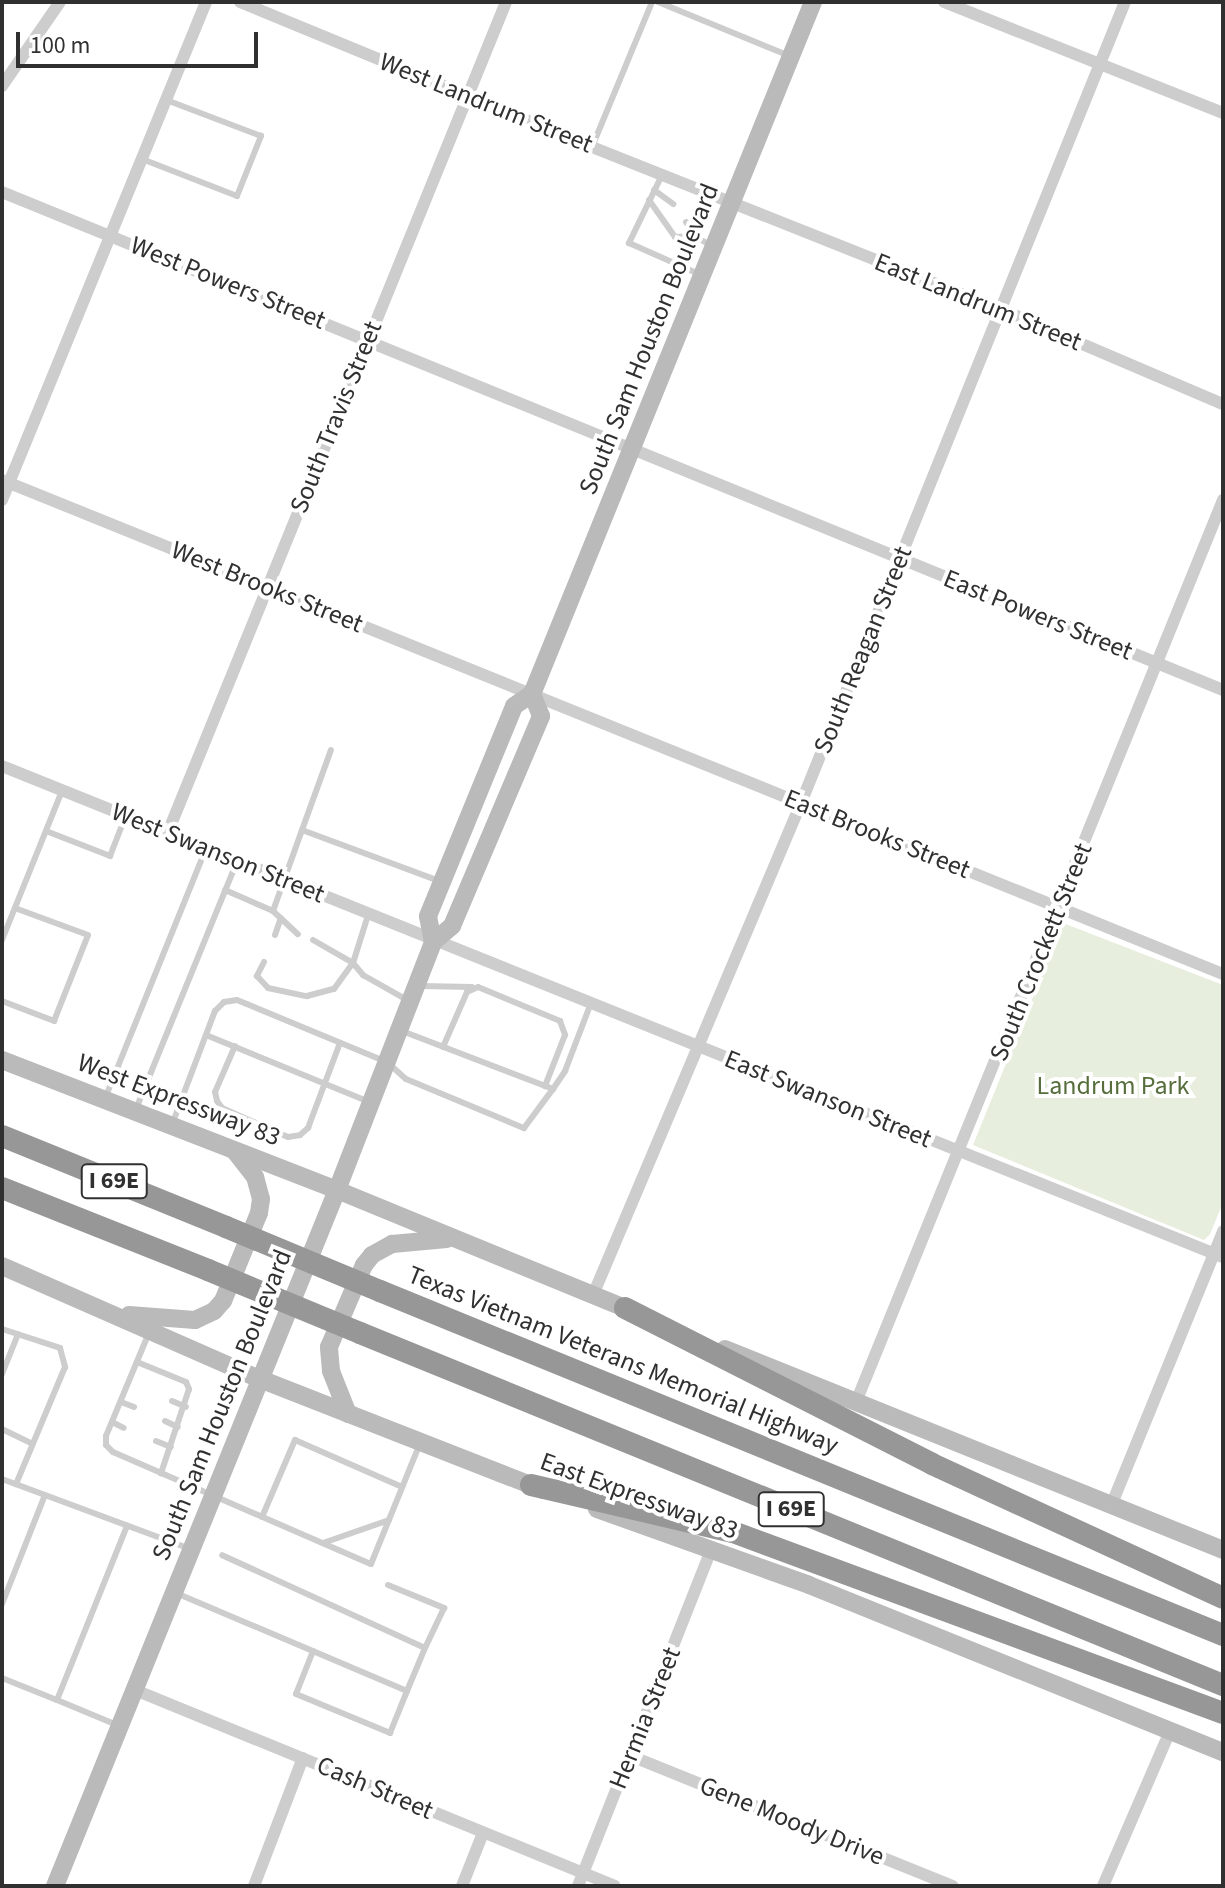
<!DOCTYPE html>
<style>
body{margin:0}
#map{position:relative;width:1225px;height:1888px;overflow:hidden;background:#fff;font-family:"Source Sans 3",sans-serif}
div>[style]{position:absolute}
.green>*{inset:0;background:#e8eede}
.lane>*{height:6px;margin:-3px;padding:0 3px;transform-origin:3px;border-radius:3px;background:#cdcdcd}
.street>*{height:12px;margin:-6px;padding:0 6px;transform-origin:6px;border-radius:6px;background:#cdcdcd}
.secondary>*{height:18px;margin:-9px;padding:0 9px;transform-origin:9px;border-radius:9px;background:#bababa}
.highway>*{height:22px;margin:-11px;padding:0 11px;transform-origin:11px;border-radius:11px;background:#979797}
.highway-bridge>*{height:22px;margin:-11px;padding:0 11px;transform-origin:11px;border-radius:11px;background:#979797}
span{translate:-50% -50%;white-space:nowrap;text-align:center;line-height:1.15;-webkit-text-stroke:8px #fff;paint-order:stroke}
.shield-label span{padding:2px 6px;background:#fff;border:2px solid;border-radius:6px;-webkit-text-stroke-width:0}
.shield-label{font-size:24px;color:#303030;font-weight:700}
.street-label{font-size:26px;color:#303030}
.park-label{font-size:26px;color:#576e3c}
.frame{position:absolute;inset:0;border:4px solid #303030;pointer-events:none}
.scale{position:absolute;left:16px;top:32px;width:242px;height:36px;box-sizing:border-box;border:4px solid #303030;border-top:0;padding-left:10px;font-size:24px;line-height:28px;white-space:nowrap;color:#303030;-webkit-text-stroke:6px #fff;paint-order:stroke}
</style>
<div id="map">
<div class="green">
<i style="clip-path:polygon(1063px 923px,1223px 985px,1223px 1203px,1210px 1234px,1204px 1240px,973px 1145px)"></i>
</div>
<div class="lane">
<i style="left:658px;top:2px;width:139px;rotate:22.3deg"></i>
<i style="left:592px;top:147px;width:157px;rotate:-67.5deg"></i>
<i style="left:142px;top:159px;width:102px;rotate:21.3deg"></i>
<i style="left:237px;top:196px;width:65px;rotate:-68.2deg"></i>
<i style="left:261px;top:136px;width:102px;rotate:-159.2deg"></i>
<i style="left:662px;top:175px;width:76px;rotate:115.9deg"></i>
<i style="left:629px;top:243px;width:77px;rotate:23.9deg"></i>
<i style="left:654px;top:190px;width:24px;rotate:36deg"></i>
<i style="left:649px;top:200px;width:45px;rotate:54.9deg"></i>
<i style="left:675px;top:237px;width:19px;rotate:-3deg"></i>
<i style="left:686px;top:222px;width:16px;rotate:60deg"></i>
<i style="left:694px;top:236px;width:21px;rotate:29deg"></i>
<i style="left:302px;top:830px;width:85px;rotate:-70.1deg"></i>
<i style="left:46px;top:831px;width:69px;rotate:21.3deg"></i>
<i style="left:110px;top:856px;width:44px;rotate:-68.7deg"></i>
<i style="left:225px;top:890px;width:52px;rotate:23.6deg"></i>
<i style="left:273px;top:911px;width:34px;rotate:43deg"></i>
<i style="left:273px;top:911px;width:86px;rotate:-70.3deg"></i>
<i style="left:302px;top:830px;width:146px;rotate:20.4deg"></i>
<i style="left:275px;top:935px;width:18px;rotate:-71deg"></i>
<i style="left:2px;top:940px;width:161px;rotate:-68.1deg"></i>
<i style="left:313px;top:940px;width:46px;rotate:29.9deg"></i>
<i style="left:353px;top:963px;width:16px;rotate:50deg"></i>
<i style="left:363px;top:975px;width:51px;rotate:29.6deg"></i>
<i style="left:264px;top:962px;width:16px;rotate:117deg"></i>
<i style="left:257px;top:976px;width:16px;rotate:47deg"></i>
<i style="left:268px;top:988px;width:40px;rotate:12deg"></i>
<i style="left:307px;top:996px;width:28px;rotate:-15deg"></i>
<i style="left:334px;top:989px;width:32px;rotate:-54deg"></i>
<i style="left:353px;top:963px;width:50px;rotate:-72.6deg"></i>
<i style="left:420px;top:986px;width:52px;rotate:1.1deg"></i>
<i style="left:2px;top:1001px;width:56px;rotate:21deg"></i>
<i style="left:54px;top:1021px;width:92px;rotate:-68.4deg"></i>
<i style="left:88px;top:935px;width:78px;rotate:-159.7deg"></i>
<i style="left:402px;top:1031px;width:162px;rotate:21deg"></i>
<i style="left:553px;top:1089px;width:22px;rotate:-56deg"></i>
<i style="left:565px;top:1071px;width:73px;rotate:-69.1deg"></i>
<i style="left:206px;top:1035px;width:176px;rotate:22.3deg"></i>
<i style="left:235px;top:1046px;width:50px;rotate:113.5deg"></i>
<i style="left:215px;top:1092px;width:9px;rotate:77deg"></i>
<i style="left:217px;top:1101px;width:9px;rotate:54deg"></i>
<i style="left:222px;top:1108px;width:72px;rotate:23.7deg"></i>
<i style="left:288px;top:1137px;width:12px;rotate:-9deg"></i>
<i style="left:300px;top:1135px;width:11px;rotate:-41deg"></i>
<i style="left:308px;top:1128px;width:91px;rotate:-69.4deg"></i>
<i style="left:443px;top:1047px;width:60px;rotate:-66.4deg"></i>
<i style="left:467px;top:992px;width:12px;rotate:-24deg"></i>
<i style="left:478px;top:987px;width:89px;rotate:22.5deg"></i>
<i style="left:560px;top:1021px;width:15px;rotate:70deg"></i>
<i style="left:565px;top:1035px;width:55px;rotate:111.4deg"></i>
<i style="left:106px;top:1096px;width:267px;rotate:-68deg"></i>
<i style="left:136px;top:1109px;width:268px;rotate:-67.8deg"></i>
<i style="left:173px;top:1122px;width:119px;rotate:-69.3deg"></i>
<i style="left:215px;top:1011px;width:13px;rotate:-45deg"></i>
<i style="left:224px;top:1002px;width:13px;rotate:-9deg"></i>
<i style="left:237px;top:1000px;width:162px;rotate:22.5deg"></i>
<i style="left:387px;top:1062px;width:25px;rotate:42deg"></i>
<i style="left:406px;top:1079px;width:128px;rotate:22.6deg"></i>
<i style="left:524px;top:1128px;width:49px;rotate:-53.4deg"></i>
<i style="left:2px;top:1329px;width:61px;rotate:18.1deg"></i>
<i style="left:60px;top:1348px;width:20px;rotate:75deg"></i>
<i style="left:65px;top:1367px;width:127px;rotate:112.7deg"></i>
<i style="left:148px;top:1335px;width:109px;rotate:112.6deg"></i>
<i style="left:106px;top:1436px;width:9px;rotate:90deg"></i>
<i style="left:106px;top:1445px;width:10px;rotate:45deg"></i>
<i style="left:113px;top:1452px;width:281px;rotate:23.5deg"></i>
<i style="left:371px;top:1564px;width:127px;rotate:-67.9deg"></i>
<i style="left:137px;top:1362px;width:53px;rotate:22.2deg"></i>
<i style="left:186px;top:1382px;width:8px;rotate:67deg"></i>
<i style="left:189px;top:1389px;width:89px;rotate:108.4deg"></i>
<i style="left:2px;top:1374px;width:43px;rotate:-68.2deg"></i>
<i style="left:172px;top:1401px;width:15px;rotate:23deg"></i>
<i style="left:121px;top:1402px;width:14px;rotate:21deg"></i>
<i style="left:165px;top:1421px;width:14px;rotate:25deg"></i>
<i style="left:112px;top:1422px;width:13px;rotate:27deg"></i>
<i style="left:2px;top:1429px;width:34px;rotate:26deg"></i>
<i style="left:156px;top:1441px;width:16px;rotate:22deg"></i>
<i style="left:2px;top:1479px;width:201px;rotate:20.4deg"></i>
<i style="left:262px;top:1517px;width:84px;rotate:-66.8deg"></i>
<i style="left:295px;top:1440px;width:117px;rotate:23.7deg"></i>
<i style="left:323px;top:1543px;width:70px;rotate:-19.2deg"></i>
<i style="left:388px;top:1585px;width:61px;rotate:22.3deg"></i>
<i style="left:444px;top:1608px;width:44px;rotate:115.4deg"></i>
<i style="left:176px;top:1593px;width:251px;rotate:23deg"></i>
<i style="left:407px;top:1691px;width:47px;rotate:-67.3deg"></i>
<i style="left:425px;top:1648px;width:223px;rotate:-155.4deg"></i>
<i style="left:2px;top:1604px;width:117px;rotate:-68.5deg"></i>
<i style="left:313px;top:1651px;width:46px;rotate:111.6deg"></i>
<i style="left:296px;top:1694px;width:102px;rotate:22.5deg"></i>
<i style="left:390px;top:1733px;width:45px;rotate:-68deg"></i>
<i style="left:2px;top:1678px;width:59px;rotate:21.8deg"></i>
<i style="left:117px;top:1725px;width:65px;rotate:-157.4deg"></i>
<i style="left:57px;top:1700px;width:188px;rotate:-68.1deg"></i>
</div>
<div class="street">
<i style="left:240px;top:2px;width:381px;rotate:22.4deg"></i>
<i style="left:592px;top:147px;width:439px;rotate:21.7deg"></i>
<i style="left:1000px;top:309px;width:242px;rotate:23.1deg"></i>
<i style="left:944px;top:2px;width:300px;rotate:21.7deg"></i>
<i style="left:2px;top:86px;width:102px;rotate:-55.4deg"></i>
<i style="left:2px;top:192px;width:1319px;rotate:22.19deg"></i>
<i style="left:2px;top:480px;width:1317px;rotate:22.03deg"></i>
<i style="left:2px;top:500px;width:538px;rotate:-67.72deg"></i>
<i style="left:2px;top:766px;width:1316px;rotate:21.91deg"></i>
<i style="left:168px;top:832px;width:896px;rotate:-67.84deg"></i>
<i style="left:593px;top:1295px;width:534px;rotate:-67.08deg"></i>
<i style="left:801px;top:803px;width:864px;rotate:-67.98deg"></i>
<i style="left:856px;top:1402px;width:974px;rotate:-67.86deg"></i>
<i style="left:1111px;top:1506px;width:297px;rotate:-67.8deg"></i>
<i style="left:135px;top:1690px;width:518px;rotate:22.21deg"></i>
<i style="left:631px;top:1756px;width:347px;rotate:22deg"></i>
<i style="left:254px;top:1886px;width:137px;rotate:-69.1deg"></i>
<i style="left:462px;top:1886px;width:57px;rotate:-68.4deg"></i>
<i style="left:578px;top:1886px;width:361px;rotate:-68.4deg"></i>
<i style="left:1103px;top:1886px;width:169px;rotate:-66.6deg"></i>
</div>
<div class="secondary">
<i style="left:433px;top:942px;width:26px;rotate:-101deg"></i>
<i style="left:428px;top:916px;width:227px;rotate:-67.7deg"></i>
<i style="left:514px;top:706px;width:22px;rotate:-34deg"></i>
<i style="left:532px;top:694px;width:747px;rotate:-67.9deg"></i>
<i style="left:2px;top:1060px;width:359px;rotate:21.2deg"></i>
<i style="left:337px;top:1190px;width:322px;rotate:22.3deg"></i>
<i style="left:2px;top:1266px;width:282px;rotate:23.7deg"></i>
<i style="left:260px;top:1379px;width:304px;rotate:21.4deg"></i>
<i style="left:129px;top:1315px;width:66px;rotate:4.3deg"></i>
<i style="left:195px;top:1320px;width:21px;rotate:-25deg"></i>
<i style="left:214px;top:1311px;width:13px;rotate:-48deg"></i>
<i style="left:223px;top:1301px;width:95px;rotate:-67.8deg"></i>
<i style="left:259px;top:1213px;width:14px;rotate:-82deg"></i>
<i style="left:261px;top:1199px;width:23px;rotate:-105deg"></i>
<i style="left:255px;top:1177px;width:33px;rotate:-128deg"></i>
<i style="left:725px;top:1349px;width:537px;rotate:21.98deg"></i>
<i style="left:348px;top:1414px;width:46px;rotate:-111.6deg"></i>
<i style="left:331px;top:1371px;width:24px;rotate:-95deg"></i>
<i style="left:329px;top:1347px;width:89px;rotate:-66.9deg"></i>
<i style="left:364px;top:1265px;width:13px;rotate:-51deg"></i>
<i style="left:372px;top:1255px;width:23px;rotate:-29deg"></i>
<i style="left:392px;top:1244px;width:55px;rotate:-5.2deg"></i>
<i style="left:597px;top:1509px;width:225px;rotate:19.7deg"></i>
<i style="left:809px;top:1585px;width:446px;rotate:22deg"></i>
<i style="left:55px;top:1886px;width:751px;rotate:-67.94deg"></i>
<i style="left:337px;top:1190px;width:266px;rotate:-68.8deg"></i>
<i style="left:433px;top:942px;width:25px;rotate:-40deg"></i>
<i style="left:452px;top:926px;width:228px;rotate:-67deg"></i>
<i style="left:541px;top:716px;width:24px;rotate:-112deg"></i>
</div>
<div class="highway">
<i style="left:2px;top:1136px;width:242px;rotate:22.1deg"></i>
<i style="left:2px;top:1188px;width:222px;rotate:21.7deg"></i>
<i style="left:380px;top:1291px;width:910px;rotate:22.2deg"></i>
<i style="left:625px;top:1308px;width:344px;rotate:26.9deg"></i>
<i style="left:932px;top:1464px;width:320px;rotate:24.7deg"></i>
<i style="left:360px;top:1333px;width:932px;rotate:22.19deg"></i>
<i style="left:531px;top:1485px;width:207px;rotate:13.1deg"></i>
<i style="left:733px;top:1532px;width:522px;rotate:20.27deg"></i>
</div>
<div class="highway-bridge">
<i style="left:226px;top:1227px;width:167px;rotate:22.6deg"></i>
<i style="left:208px;top:1270px;width:165px;rotate:22.5deg"></i>
</div>
<div class="shield-label">
<span style="left:114px;top:1181px">I 69E</span>
<span style="left:791px;top:1509px">I 69E</span>
</div>
<div class="street-label">
<span style="left:486px;top:103px;rotate:22deg">West Landrum Street</span>
<span style="left:228px;top:283px;rotate:22deg">West Powers Street</span>
<span style="left:978px;top:302px;rotate:22deg">East Landrum Street</span>
<span style="left:649px;top:339px;rotate:-68deg">South Sam Houston Boulevard</span>
<span style="left:336px;top:417px;rotate:-68deg">South Travis Street</span>
<span style="left:267px;top:587px;rotate:22deg">West Brooks Street</span>
<span style="left:1038px;top:615px;rotate:22deg">East Powers Street</span>
<span style="left:863px;top:650px;rotate:-68deg">South Reagan Street</span>
<span style="left:877px;top:834px;rotate:22deg">East Brooks Street</span>
<span style="left:218px;top:853px;rotate:22deg">West Swanson Street</span>
<span style="left:1041px;top:952px;rotate:-68deg">South Crockett Street</span>
<span style="left:828px;top:1099px;rotate:22deg">East Swanson Street</span>
<span style="left:179px;top:1100px;rotate:21deg">West Expressway 83</span>
<span style="left:623px;top:1360px;rotate:22deg">Texas Vietnam Veterans Memorial Highway</span>
<span style="left:222px;top:1405px;rotate:-68deg">South Sam Houston Boulevard</span>
<span style="left:639px;top:1496px;rotate:20deg">East Expressway 83</span>
<span style="left:645px;top:1718px;rotate:-68deg">Hermia Street</span>
<span style="left:375px;top:1788px;rotate:23deg">Cash Street</span>
<span style="left:792px;top:1821px;rotate:22deg">Gene Moody Drive</span>
</div>
<div class="park-label">
<span style="left:1113px;top:1086px">Landrum Park</span>
</div>
<div class="frame"></div>
<div class="scale">100 m</div>
</div>
